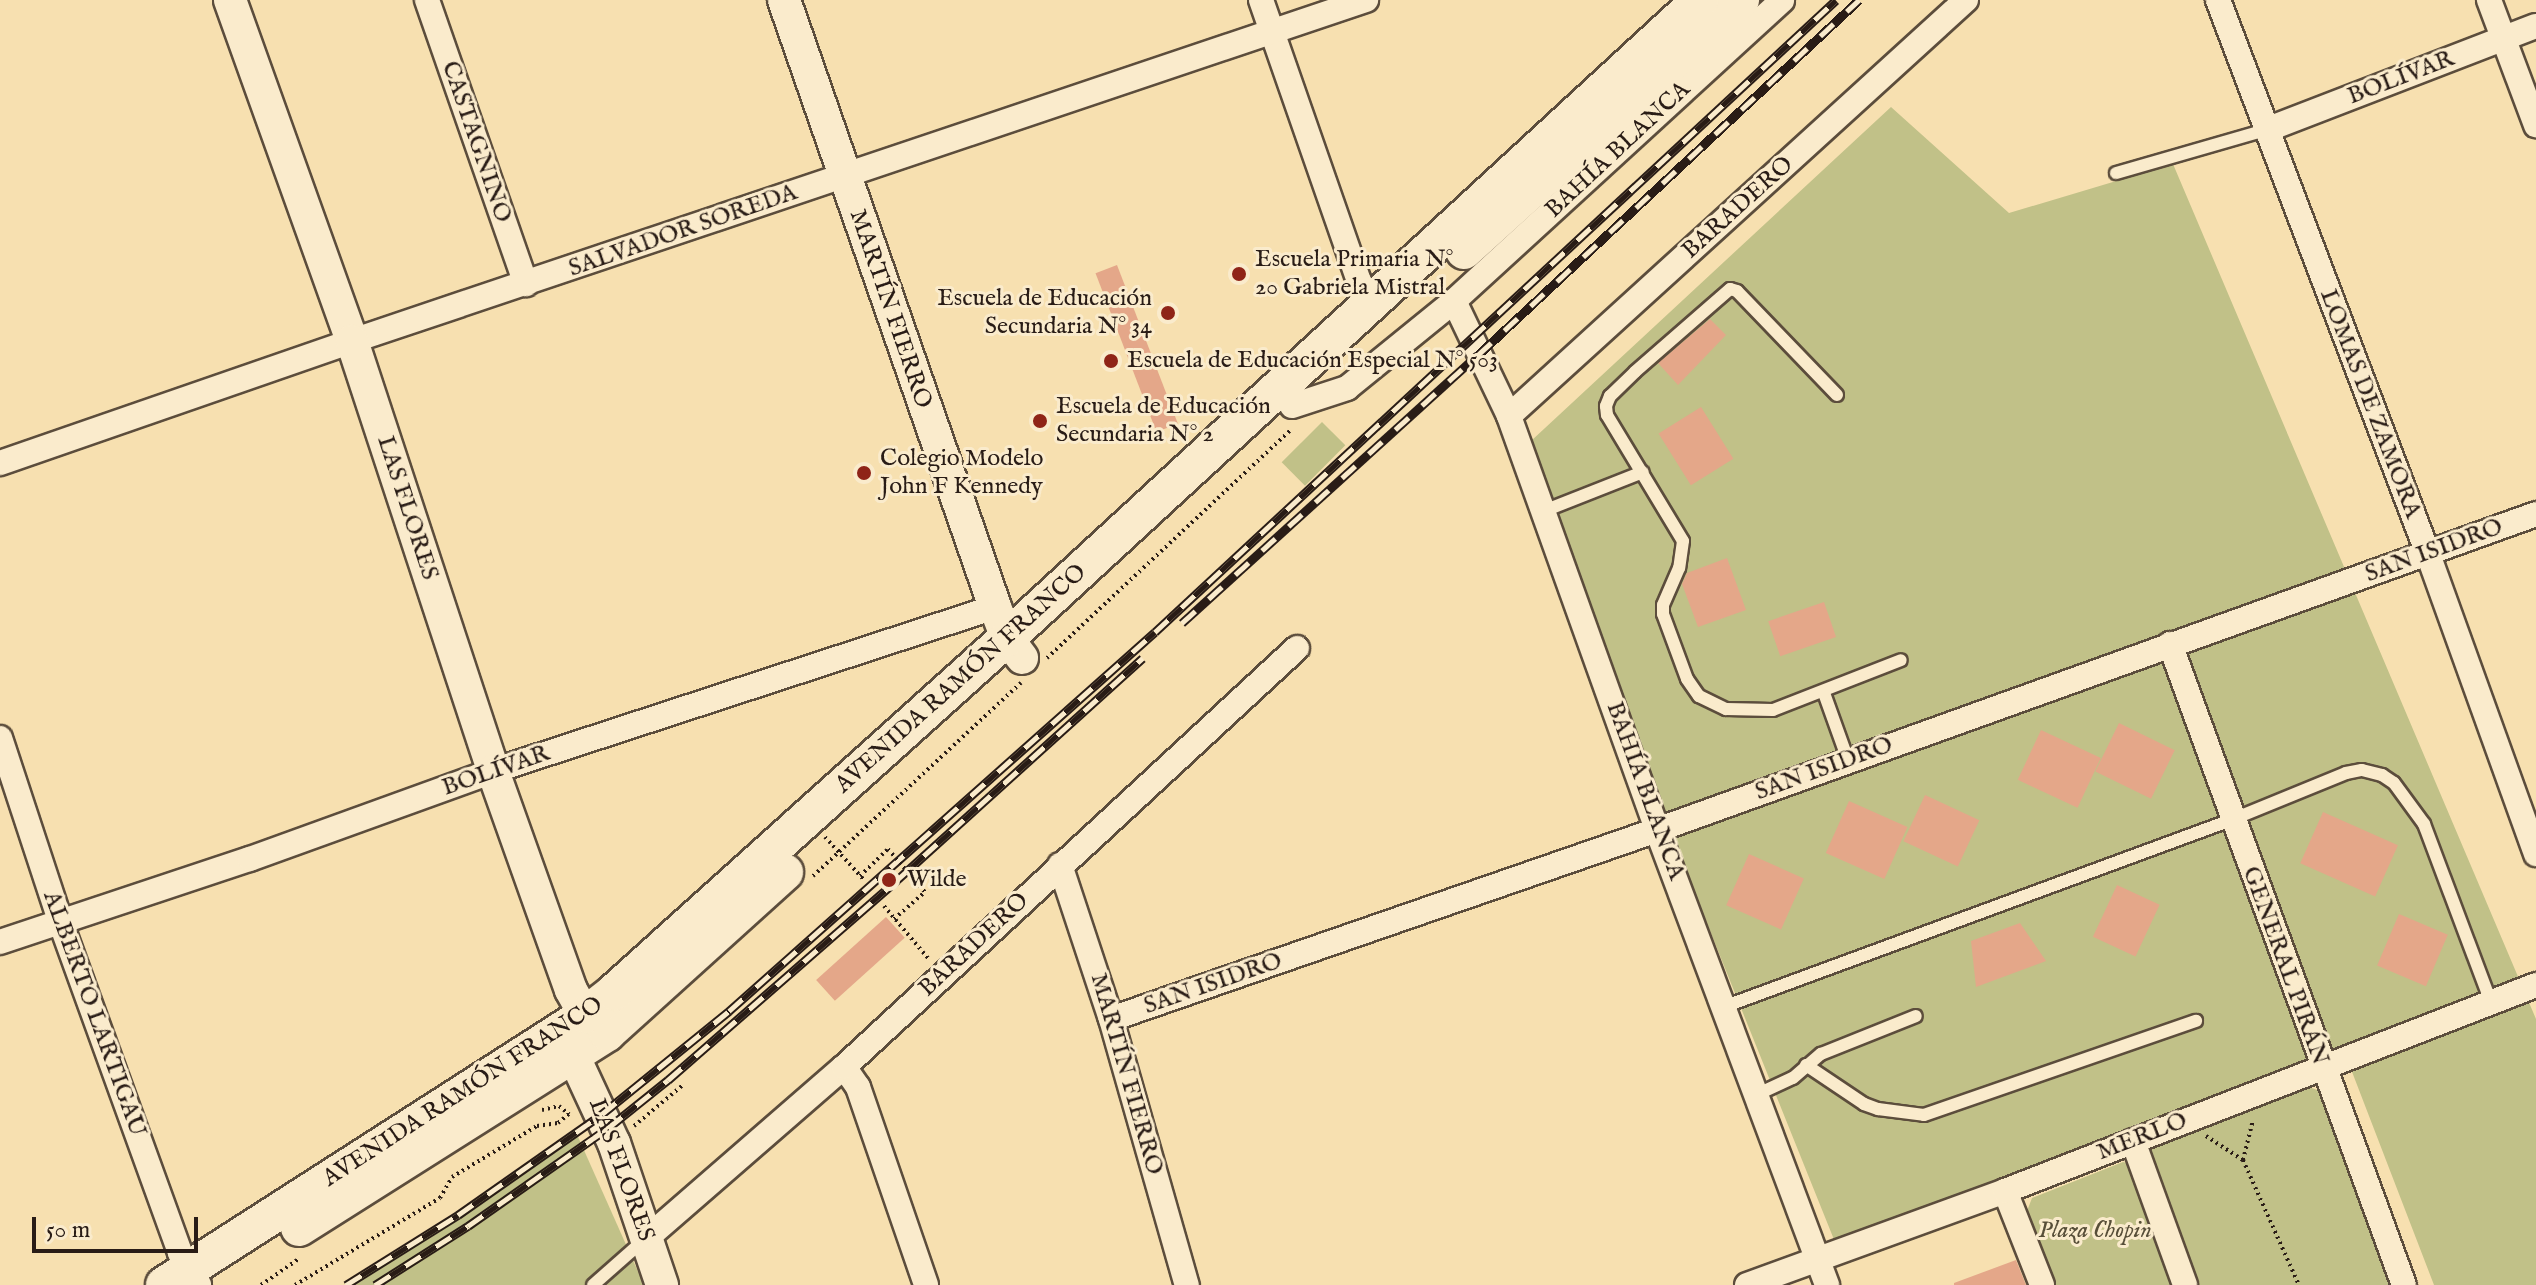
<!DOCTYPE html>
<meta charset="utf-8">
<style>
body{margin:0}
#map{position:relative;width:2536px;height:1285px;overflow:hidden;background:#f7e0b0;font-family:"IM FELL English",serif}
div>[style]{position:absolute}
.green>*{inset:0;background:#c1c188;transform-origin:0 0}
.building>*{inset:0;background:#e4a789;transform-origin:0 0}
.path>*{height:4px;margin-top:-2px;transform-origin:0;background:repeating-linear-gradient(90deg,#291c16 0 2px,transparent 0 6px)}
.roads{filter:drop-shadow(2px 0 #5c4d3c) drop-shadow(-2px 0 #5c4d3c) drop-shadow(0 2px #5c4d3c) drop-shadow(0 -2px #5c4d3c)}
.service>*{height:12px;margin:-6px;padding:0 6px;transform-origin:6px;border-radius:6px;background:#faebcc}
.minor>*{height:24px;margin:-12px;padding:0 12px;transform-origin:12px;border-radius:12px;background:#faebcc}
.tertiary>*{height:32px;margin:-16px;padding:0 16px;transform-origin:16px;border-radius:16px;background:#faebcc}
.secondary>*{height:36px;margin:-18px;padding:0 18px;transform-origin:18px;border-radius:18px;background:#faebcc}
.rail>*{height:9px;margin-top:-4.5px;transform-origin:0;background:repeating-linear-gradient(90deg,#faebcc 0 18px,#291c16 0 36px);box-sizing:border-box;border-block:2px solid #291c16}
.path-bridge>*{height:4px;margin-top:-2px;transform-origin:0;background:repeating-linear-gradient(90deg,#291c16 0 2px,transparent 0 6px)}
.dots>*{width:22px;height:22px;translate:-50% -50%;box-sizing:border-box;border:4px solid #faebcc;border-radius:50%}
span{translate:-50% -50%;white-space:nowrap;text-align:center;line-height:1.15;-webkit-text-stroke:6px #faebcc;paint-order:stroke}
.street-label{font-size:24px;color:#291c16}
.poi-label{font-size:24px;color:#291c16}
.left{translate:0 -50%;text-align:left}
.right{translate:-100% -50%;text-align:right}
.park-label{font-size:24px;color:#574e38;font-style:italic}
.scale{position:absolute;left:32px;top:1217px;width:166px;height:36px;box-sizing:border-box;border:4px solid #291c16;border-top:0;padding-left:10px;font-size:24px;line-height:28px;white-space:nowrap;color:#291c16;-webkit-text-stroke:6px #faebcc;paint-order:stroke}
</style>
<div id="map">
<div class="green">
<i style="clip-path:polygon(1891px 107px,2009px 213px,2173px 164px,2536px 1019px,2536px 1285px,2434px 1285px,2349px 1064px,1841px 1257px,1518px 453px)"></i>
<i style="left:1322px;top:422px;width:33px;height:57px;rotate:45deg"></i>
<i style="clip-path:polygon(2309px 1087px,2323px 1092px,2393px 1285px,2197px 1285px,2149px 1152px,2156px 1143px)"></i>
<i style="clip-path:polygon(575px 1130px,644px 1285px,350px 1285px)"></i>
<i style="clip-path:polygon(2123px 1162px,2130px 1164px,2175px 1285px,2055px 1285px,2027px 1211px,2032px 1198px)"></i>
</div>
<div class="building">
<i style="left:1117px;top:265px;width:170px;height:23px;rotate:69deg"></i>
<i style="clip-path:polygon(1710px 319px,1726px 335px,1678px 385px,1658px 363px)"></i>
<i style="left:1701px;top:407px;width:61px;height:50px;rotate:58deg"></i>
<i style="clip-path:polygon(1727px 558px,1746px 610px,1698px 627px,1682px 584px,1687px 573px)"></i>
<i style="left:1824px;top:602px;width:37px;height:59px;rotate:71deg"></i>
<i style="left:2119px;top:723px;width:62px;height:54px;rotate:26deg"></i>
<i style="left:2041px;top:730px;width:66px;height:55px;rotate:25deg"></i>
<i style="left:1925px;top:795px;width:60px;height:51px;rotate:25deg"></i>
<i style="left:1849px;top:801px;width:64px;height:57px;rotate:24deg"></i>
<i style="left:2323px;top:812px;width:82px;height:56px;rotate:24deg"></i>
<i style="left:1749px;top:854px;width:60px;height:56px;rotate:24deg"></i>
<i style="left:2117px;top:885px;width:47px;height:57px;rotate:25deg"></i>
<i style="left:2399px;top:914px;width:53px;height:56px;rotate:23deg"></i>
<i style="left:886px;top:917px;width:28px;height:94px;rotate:48deg"></i>
<i style="clip-path:polygon(2020px 923px,2046px 961px,1976px 987px,1971px 941px)"></i>
<i style="clip-path:polygon(2016px 1260px,2026px 1285px,1954px 1285px,1954px 1283px)"></i>
</div>
<div class="path">
<i style="left:1047px;top:658px;width:335px;rotate:-43.1deg"></i>
<i style="left:825px;top:837px;width:58px;rotate:47.8deg"></i>
<i style="left:813px;top:876px;width:284px;rotate:-42.9deg"></i>
<i style="left:860px;top:876px;width:39px;rotate:-44deg"></i>
<i style="left:884px;top:906px;width:68px;rotate:49.8deg"></i>
<i style="left:894px;top:919px;width:41px;rotate:-41.1deg"></i>
<i style="left:542px;top:1110px;width:17px;rotate:-13deg"></i>
<i style="left:559px;top:1106px;width:13px;rotate:39deg"></i>
<i style="left:634px;top:1126px;width:65px;rotate:-40deg"></i>
<i style="left:2206px;top:1136px;width:44px;rotate:33deg"></i>
<i style="left:2243px;top:1160px;width:137px;rotate:65.9deg"></i>
<i style="left:2243px;top:1160px;width:41px;rotate:-76deg"></i>
<i style="left:261px;top:1285px;width:47px;rotate:-34.7deg"></i>
<i style="left:295px;top:1285px;width:169px;rotate:-31deg"></i>
<i style="left:440px;top:1198px;width:24px;rotate:-60deg"></i>
<i style="left:452px;top:1177px;width:99px;rotate:-31deg"></i>
<i style="left:537px;top:1126px;width:21px;rotate:-8deg"></i>
<i style="left:558px;top:1123px;width:16px;rotate:-40deg"></i>
</div>
<div class="roads">
<div class="service">
<i style="left:2116px;top:173px;width:156px;rotate:-16deg"></i>
<i style="left:1837px;top:395px;width:144px;rotate:-133.9deg"></i>
<i style="left:1737px;top:291px;width:7px;rotate:-164deg"></i>
<i style="left:1730px;top:289px;width:126px;rotate:138.9deg"></i>
<i style="left:1635px;top:372px;width:35px;rotate:136deg"></i>
<i style="left:1610px;top:396px;width:11px;rotate:112deg"></i>
<i style="left:1606px;top:406px;width:9px;rotate:84deg"></i>
<i style="left:1607px;top:415px;width:147px;rotate:58.9deg"></i>
<i style="left:1683px;top:541px;width:27px;rotate:98deg"></i>
<i style="left:1679px;top:568px;width:40px;rotate:113.4deg"></i>
<i style="left:1663px;top:605px;width:9px;rotate:90deg"></i>
<i style="left:1663px;top:614px;width:69px;rotate:69.7deg"></i>
<i style="left:1687px;top:679px;width:21px;rotate:55deg"></i>
<i style="left:1699px;top:696px;width:30px;rotate:26deg"></i>
<i style="left:1726px;top:709px;width:47px;rotate:1.2deg"></i>
<i style="left:1773px;top:710px;width:137px;rotate:-21.3deg"></i>
<i style="left:1544px;top:511px;width:106px;rotate:-21.5deg"></i>
<i style="left:1824px;top:693px;width:71px;rotate:70.3deg"></i>
<i style="left:1726px;top:1006px;width:538px;rotate:-20.22deg"></i>
<i style="left:2231px;top:820px;width:124px;rotate:-22.2deg"></i>
<i style="left:2346px;top:773px;width:16px;rotate:-11deg"></i>
<i style="left:2362px;top:770px;width:21px;rotate:14deg"></i>
<i style="left:2382px;top:775px;width:14px;rotate:34deg"></i>
<i style="left:2394px;top:783px;width:51px;rotate:53.8deg"></i>
<i style="left:2424px;top:824px;width:190px;rotate:69.4deg"></i>
<i style="left:1806px;top:1065px;width:70px;rotate:33.9deg"></i>
<i style="left:1864px;top:1104px;width:15px;rotate:20deg"></i>
<i style="left:1878px;top:1109px;width:46px;rotate:7.4deg"></i>
<i style="left:1924px;top:1115px;width:288px;rotate:-19.1deg"></i>
<i style="left:1758px;top:1094px;width:38px;rotate:-25deg"></i>
<i style="left:1793px;top:1078px;width:37px;rotate:-41deg"></i>
<i style="left:1821px;top:1054px;width:102px;rotate:-21.8deg"></i>
<i style="left:593px;top:1285px;width:68px;rotate:-41.4deg"></i>
</div>
<div class="minor">
<i style="left:427px;top:0;width:301px;rotate:70.8deg"></i>
<i style="left:1261px;top:0;width:298px;rotate:70.8deg"></i>
<i style="left:1359px;top:281px;width:25px;rotate:64deg"></i>
<i style="left:2218px;top:0;width:592px;rotate:69.24deg"></i>
<i style="left:2428px;top:554px;width:319px;rotate:70.2deg"></i>
<i style="left:2489px;top:0;width:134px;rotate:69.4deg"></i>
<i style="left:2266px;top:130px;width:289px;rotate:-21.1deg"></i>
<i style="left:1454px;top:301px;width:127px;rotate:64.4deg"></i>
<i style="left:1509px;top:416px;width:440px;rotate:70.3deg"></i>
<i style="left:1657px;top:830px;width:486px;rotate:69.5deg"></i>
<i style="left:1292px;top:406px;width:58px;rotate:-18.1deg"></i>
<i style="left:1347px;top:388px;width:138px;rotate:-39.1deg"></i>
<i style="left:1454px;top:301px;width:445px;rotate:-42.5deg"></i>
<i style="left:1509px;top:416px;width:618px;rotate:-42.31deg"></i>
<i style="left:0;top:463px;width:373px;rotate:-19.1deg"></i>
<i style="left:352px;top:341px;width:1070px;rotate:-18.59deg"></i>
<i style="left:2170px;top:644px;width:682px;rotate:69.95deg"></i>
<i style="left:0;top:738px;width:193px;rotate:71.8deg"></i>
<i style="left:60px;top:921px;width:353px;rotate:70.1deg"></i>
<i style="left:180px;top:1253px;width:37px;rotate:59deg"></i>
<i style="left:1060px;top:865px;width:162px;rotate:71.7deg"></i>
<i style="left:1111px;top:1019px;width:277px;rotate:74.1deg"></i>
<i style="left:0;top:942px;width:263px;rotate:-18.4deg"></i>
<i style="left:250px;top:859px;width:258px;rotate:-19.9deg"></i>
<i style="left:493px;top:771px;width:528px;rotate:-18.09deg"></i>
<i style="left:1111px;top:1019px;width:578px;rotate:-19.09deg"></i>
<i style="left:1657px;top:830px;width:934px;rotate:-19.77deg"></i>
<i style="left:844px;top:1067px;width:24px;rotate:55deg"></i>
<i style="left:858px;top:1087px;width:209px;rotate:71deg"></i>
<i style="left:2133px;top:1141px;width:153px;rotate:70.1deg"></i>
<i style="left:2005px;top:1191px;width:101px;rotate:68.5deg"></i>
<i style="left:647px;top:1238px;width:261px;rotate:-41deg"></i>
<i style="left:844px;top:1067px;width:617px;rotate:-42.77deg"></i>
<i style="left:1747px;top:1285px;width:275px;rotate:-20deg"></i>
<i style="left:2005px;top:1191px;width:570px;rotate:-21.2deg"></i>
</div>
<div class="tertiary">
<i style="left:230px;top:0;width:362px;rotate:70.3deg"></i>
<i style="left:352px;top:341px;width:453px;rotate:71.8deg"></i>
<i style="left:493px;top:771px;width:232px;rotate:70.4deg"></i>
<i style="left:571px;top:990px;width:29px;rotate:61deg"></i>
<i style="left:784px;top:0;width:643px;rotate:70.83deg"></i>
<i style="left:995px;top:607px;width:33px;rotate:69deg"></i>
<i style="left:1007px;top:638px;width:25px;rotate:53deg"></i>
<i style="left:574px;top:1057px;width:95px;rotate:65.1deg"></i>
<i style="left:614px;top:1143px;width:150px;rotate:71.3deg"></i>
</div>
<div class="secondary">
<i style="left:1464px;top:251px;width:374px;rotate:-42.2deg"></i>
<i style="left:299px;top:1228px;width:365px;rotate:-32.3deg"></i>
<i style="left:607px;top:1033px;width:240px;rotate:-42.1deg"></i>
<i style="left:164px;top:1285px;width:500px;rotate:-32.67deg"></i>
<i style="left:585px;top:1015px;width:37px;rotate:-38deg"></i>
<i style="left:614px;top:992px;width:529px;rotate:-42.01deg"></i>
<i style="left:1007px;top:638px;width:942px;rotate:-42.63deg"></i>
</div>
</div>
<div class="rail">
<i style="left:1182px;top:623px;width:399px;rotate:-42.2deg"></i>
<i style="left:1478px;top:355px;width:521px;rotate:-42.98deg"></i>
<i style="left:346px;top:1285px;width:132px;rotate:-32deg"></i>
<i style="left:458px;top:1215px;width:176px;rotate:-35deg"></i>
<i style="left:602px;top:1114px;width:164px;rotate:-39deg"></i>
<i style="left:729px;top:1011px;width:570px;rotate:-41.66deg"></i>
<i style="left:1155px;top:632px;width:929px;rotate:-42.86deg"></i>
<i style="left:375px;top:1285px;width:110px;rotate:-32.4deg"></i>
<i style="left:468px;top:1226px;width:171px;rotate:-35deg"></i>
<i style="left:608px;top:1128px;width:77px;rotate:-38.7deg"></i>
<i style="left:668px;top:1080px;width:304px;rotate:-41.1deg"></i>
<i style="left:897px;top:880px;width:331px;rotate:-42.1deg"></i>
</div>
<div class="path-bridge">
<i style="left:888px;top:849px;width:57px;rotate:49.3deg"></i>
</div>
<div class="dots">
<i style="left:1239px;top:274px;background:#8f2418"></i>
<i style="left:1168px;top:313px;background:#8f2418"></i>
<i style="left:1111px;top:361px;background:#8f2418"></i>
<i style="left:1040px;top:421px;background:#8f2418"></i>
<i style="left:864px;top:473px;background:#8f2418"></i>
<i style="left:889px;top:880px;background:#8f2418"></i>
</div>
<div class="street-label">
<span style="left:2401px;top:78px;rotate:-21deg">BOLÍVAR</span>
<span style="left:476px;top:142px;rotate:71deg">CASTAGNINO</span>
<span style="left:1618px;top:150px;rotate:-43deg">BAHÍA BLANCA</span>
<span style="left:1738px;top:208px;rotate:-42deg">BARADERO</span>
<span style="left:683px;top:231px;rotate:-19deg">SALVADOR SOREDA</span>
<span style="left:890px;top:309px;rotate:71deg">MARTÍN FIERRO</span>
<span style="left:2370px;top:404px;rotate:69deg">LOMAS DE ZAMORA</span>
<span style="left:407px;top:508px;rotate:72deg">LAS FLORES</span>
<span style="left:2434px;top:551px;rotate:-20deg">SAN ISIDRO</span>
<span style="left:961px;top:679px;rotate:-42deg">AVENIDA RAMÓN FRANCO</span>
<span style="left:1824px;top:769px;rotate:-20deg">SAN ISIDRO</span>
<span style="left:496px;top:771px;rotate:-19deg">BOLÍVAR</span>
<span style="left:1645px;top:791px;rotate:70deg">BAHÍA BLANCA</span>
<span style="left:974px;top:945px;rotate:-43deg">BARADERO</span>
<span style="left:2285px;top:966px;rotate:70deg">GENERAL PIRÁN</span>
<span style="left:1213px;top:984px;rotate:-19deg">SAN ISIDRO</span>
<span style="left:94px;top:1014px;rotate:70deg">ALBERTO LARTIGAU</span>
<span style="left:1126px;top:1074px;rotate:74deg">MARTÍN FIERRO</span>
<span style="left:463px;top:1092px;rotate:-33deg">AVENIDA RAMÓN FRANCO</span>
<span style="left:2142px;top:1137px;rotate:-21deg">MERLO</span>
<span style="left:621px;top:1170px;rotate:70deg">LAS FLORES</span>
</div>
<div class="poi-label">
<span class="left" style="left:1255px;top:274px">Escuela Primaria N°<br>20 Gabriela Mistral</span>
<span class="right" style="left:1152px;top:313px">Escuela de Educación<br>Secundaria N° 34</span>
<span class="left" style="left:1127px;top:361px">Escuela de Educación Especial N° 503</span>
<span class="left" style="left:1056px;top:421px">Escuela de Educación<br>Secundaria N° 2</span>
<span class="left" style="left:880px;top:473px">Colegio Modelo<br>John F Kennedy</span>
<span class="left" style="left:907px;top:880px">Wilde</span>
</div>
<div class="park-label">
<span style="left:2095px;top:1231px">Plaza Chopin</span>
</div>
<div class="scale">50 m</div>
</div>
